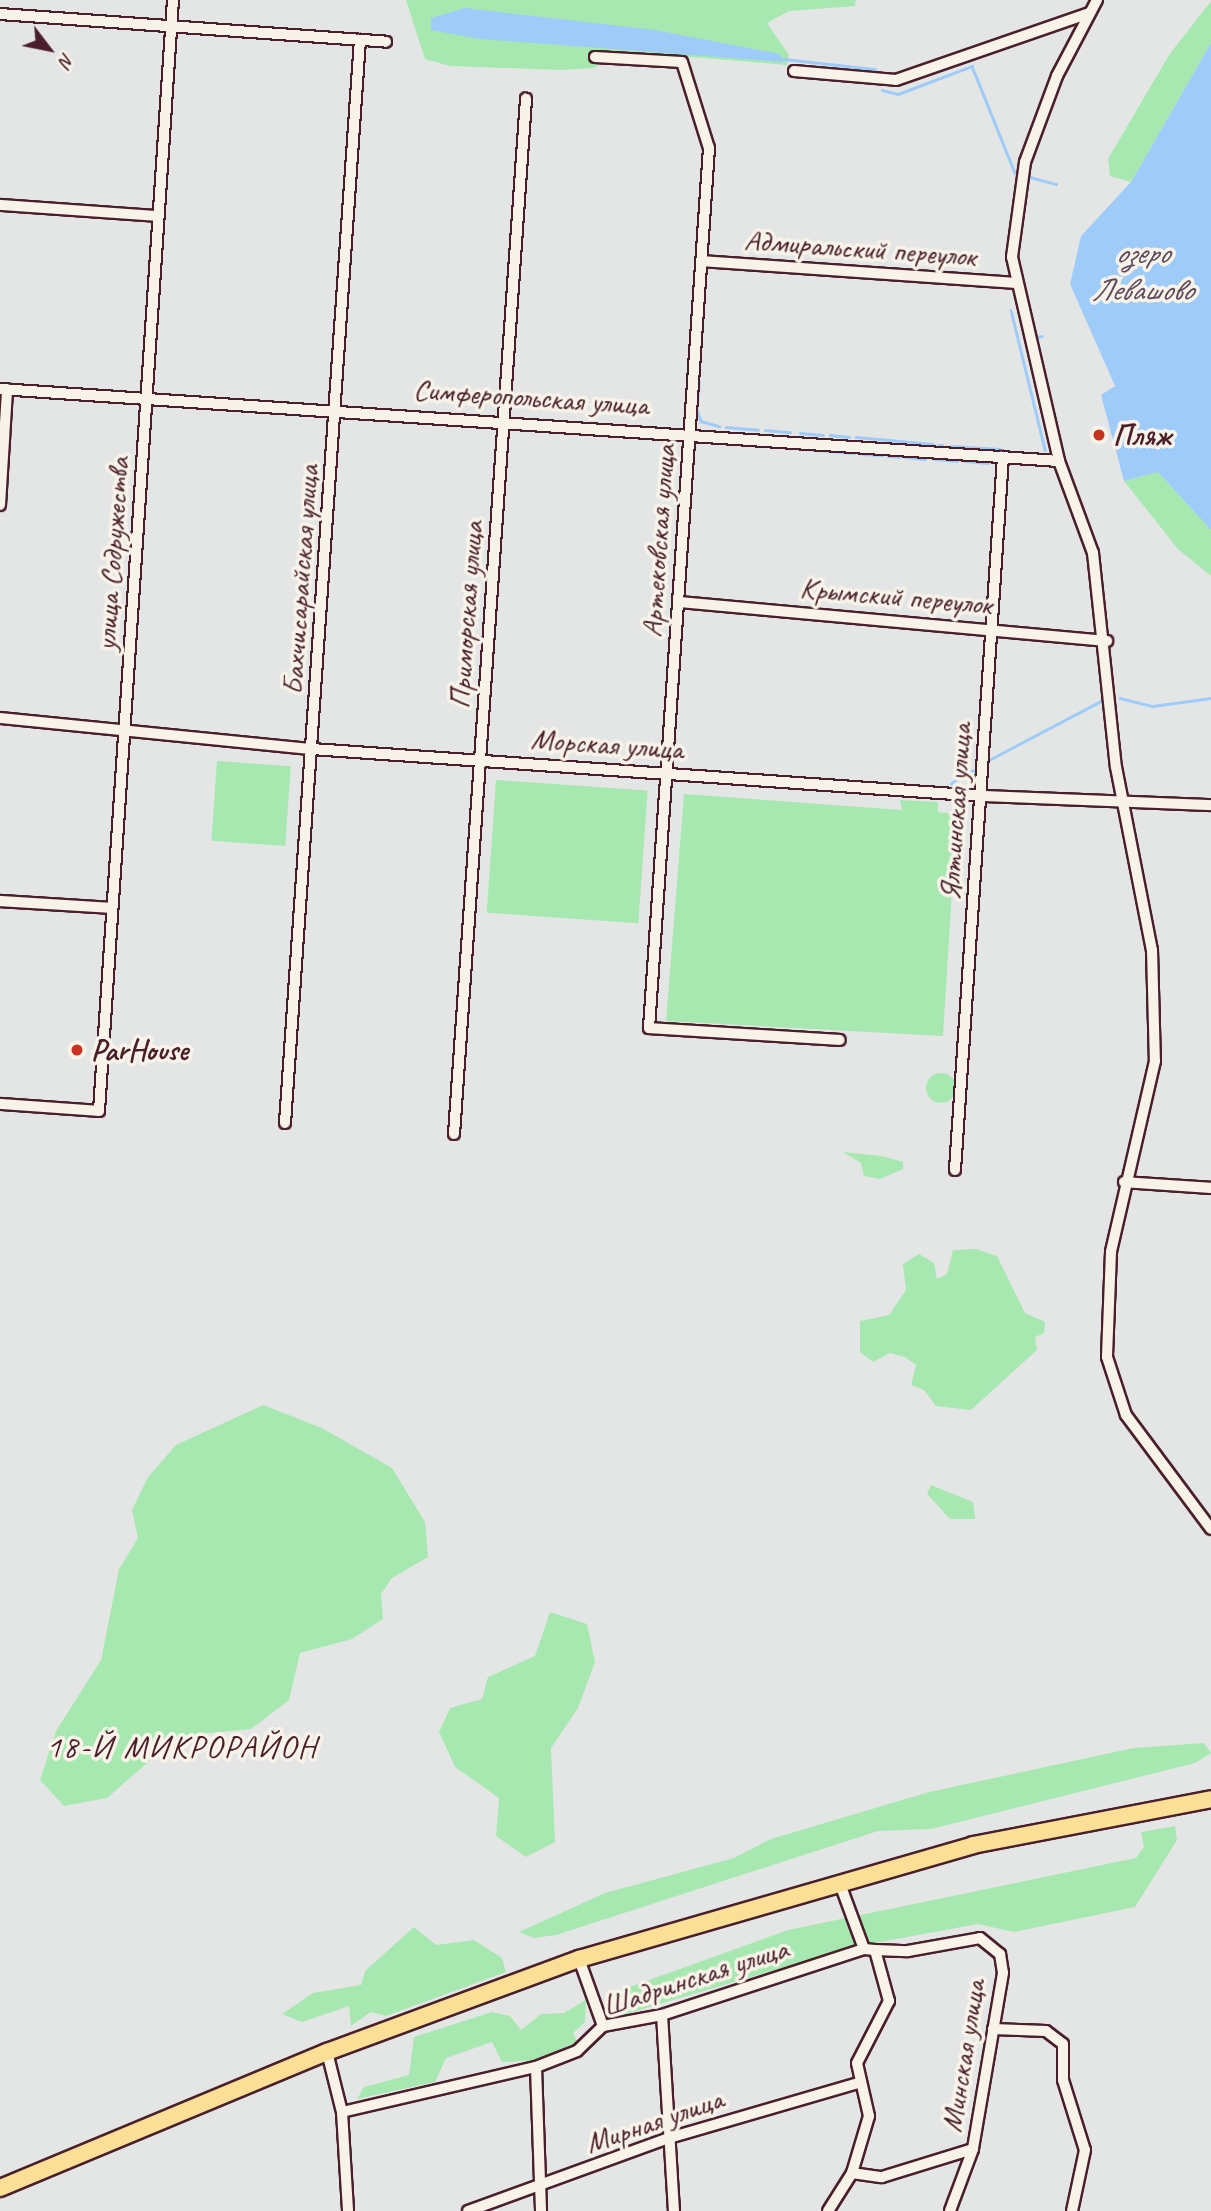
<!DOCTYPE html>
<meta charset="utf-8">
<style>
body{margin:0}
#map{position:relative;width:1211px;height:2211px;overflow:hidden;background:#e4e6e6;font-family:Caveat,sans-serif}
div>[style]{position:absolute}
.green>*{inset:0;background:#a7e8b1;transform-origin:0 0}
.round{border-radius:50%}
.water>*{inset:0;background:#9ecbf8}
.stream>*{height:2.5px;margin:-1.25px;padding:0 1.25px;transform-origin:1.25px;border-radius:1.25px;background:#9ecbf8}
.roads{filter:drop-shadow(2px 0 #4a1f2b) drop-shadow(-2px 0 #4a1f2b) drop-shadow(0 2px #4a1f2b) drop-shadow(0 -2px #4a1f2b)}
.street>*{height:10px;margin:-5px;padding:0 5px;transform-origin:5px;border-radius:5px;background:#f7f3e8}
.primary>*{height:16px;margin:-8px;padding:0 8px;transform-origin:8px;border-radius:8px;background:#fadf96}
.dots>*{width:19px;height:19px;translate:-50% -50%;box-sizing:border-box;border:4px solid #f7f3e8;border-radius:50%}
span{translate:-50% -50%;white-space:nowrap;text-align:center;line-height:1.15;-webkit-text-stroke:7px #f7f3e8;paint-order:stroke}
.street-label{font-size:30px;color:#4a1f2b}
.poi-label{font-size:30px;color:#4a1f2b;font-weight:700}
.left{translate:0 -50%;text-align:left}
.water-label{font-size:32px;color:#5f4a5e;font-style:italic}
.neighbourhood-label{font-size:32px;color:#4a1f2b;letter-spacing:2px}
.north{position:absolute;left:14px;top:14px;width:70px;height:70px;-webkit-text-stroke:5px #f7f3e8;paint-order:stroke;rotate:122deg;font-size:19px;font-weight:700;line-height:28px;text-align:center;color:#4a1f2b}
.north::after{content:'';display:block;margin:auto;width:24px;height:32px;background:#4a1f2b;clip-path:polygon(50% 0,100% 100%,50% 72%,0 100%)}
</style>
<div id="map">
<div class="green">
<i style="clip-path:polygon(406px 0,856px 0,855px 6px,789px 11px,767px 23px,789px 55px,787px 65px,619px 51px,594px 68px,561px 70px,450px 66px,425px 59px)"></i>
<i style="clip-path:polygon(1211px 1px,1211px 43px,1131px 182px,1110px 176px,1108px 159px,1169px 55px)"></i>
<i style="clip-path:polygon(1158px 472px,1211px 530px,1211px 576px,1178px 549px,1124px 481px)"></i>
<i style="left:217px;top:761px;width:74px;height:80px;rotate:4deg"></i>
<i style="left:496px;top:780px;width:152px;height:133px;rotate:4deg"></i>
<i style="clip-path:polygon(684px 794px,902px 810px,900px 800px,938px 802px,938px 812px,957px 814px,954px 865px,965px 867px,953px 874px,943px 1036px,666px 1021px)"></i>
<i class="round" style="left:926px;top:1073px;width:30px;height:30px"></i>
<i style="clip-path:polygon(843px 1152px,882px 1156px,903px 1162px,903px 1169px,880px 1179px,864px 1176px,861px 1163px)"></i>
<i style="clip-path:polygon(976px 1249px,997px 1256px,1025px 1313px,1045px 1322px,1044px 1333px,1035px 1337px,1037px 1350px,971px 1410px,936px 1406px,924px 1390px,911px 1385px,916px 1365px,905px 1357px,890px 1353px,873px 1362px,860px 1352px,860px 1321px,889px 1315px,906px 1290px,903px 1264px,919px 1254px,934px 1263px,937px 1279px,947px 1274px,953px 1250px)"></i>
<i style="clip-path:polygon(263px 1405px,322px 1428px,392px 1468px,425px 1522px,428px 1557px,392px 1578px,381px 1594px,383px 1619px,352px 1639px,300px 1653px,289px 1700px,251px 1729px,178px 1736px,107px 1798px,64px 1806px,40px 1780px,56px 1731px,101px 1660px,119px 1569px,138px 1538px,132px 1510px,148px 1477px,176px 1445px)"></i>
<i style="clip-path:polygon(931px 1485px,973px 1502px,975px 1519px,950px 1519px,927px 1494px)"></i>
<i style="clip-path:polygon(550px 1612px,587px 1624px,595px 1662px,578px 1708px,551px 1748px,555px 1842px,526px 1857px,496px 1836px,499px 1798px,455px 1767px,439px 1732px,450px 1708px,482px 1699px,488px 1677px,535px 1656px)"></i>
<i style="clip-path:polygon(1204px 1743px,1211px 1753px,1195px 1763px,931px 1829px,878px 1831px,556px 1935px,534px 1938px,519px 1932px,605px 1893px,734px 1858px,771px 1839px,929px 1792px,1134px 1748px)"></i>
<i style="clip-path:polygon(1175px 1826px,1177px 1840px,1135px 1907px,1014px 1932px,978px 1924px,853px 1947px,619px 2016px,606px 2003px,613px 1993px,788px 1930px,1136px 1858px,1144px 1847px,1141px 1832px)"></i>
<i style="clip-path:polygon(414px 1927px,436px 1945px,474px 1940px,502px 1958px,506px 1972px,386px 2016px,371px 2012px,351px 2026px,349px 2006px,302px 2022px,282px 2014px,313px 1993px,361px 1985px,365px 1971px)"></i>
<i style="clip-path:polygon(586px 2000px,585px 2022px,573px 2033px,577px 2042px,537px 2060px,502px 2062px,492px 2042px,446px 2058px,435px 2082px,357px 2099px,364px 2087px,409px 2075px,414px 2037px,492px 2012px,510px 2016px,521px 2030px,541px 2014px,564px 2013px)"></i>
</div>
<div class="water">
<i style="clip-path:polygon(465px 8px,655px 30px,780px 54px,784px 62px,480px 39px,431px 30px,431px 18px)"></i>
<i style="clip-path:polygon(1211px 43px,1211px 530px,1158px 472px,1124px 481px,1101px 395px,1115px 386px,1070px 284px,1081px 236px,1131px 182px)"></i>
</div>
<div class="stream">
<i style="left:784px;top:59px;width:92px;rotate:6.3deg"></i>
<i style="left:882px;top:90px;width:16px;rotate:14deg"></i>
<i style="left:898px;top:94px;width:79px;rotate:-20.7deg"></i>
<i style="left:972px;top:66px;width:115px;rotate:68.1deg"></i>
<i style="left:1030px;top:177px;width:27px;rotate:15deg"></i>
<i style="left:1011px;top:310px;width:144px;rotate:76.3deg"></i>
<i style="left:1038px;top:337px;width:4px;rotate:-14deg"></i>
<i style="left:697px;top:403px;width:22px;rotate:-85deg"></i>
<i style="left:697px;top:410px;width:12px;rotate:70deg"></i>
<i style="left:701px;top:421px;width:19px;rotate:16deg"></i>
<i style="left:726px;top:427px;width:32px;rotate:5deg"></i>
<i style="left:765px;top:430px;width:25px;rotate:5deg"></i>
<i style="left:800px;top:433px;width:23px;rotate:5deg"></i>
<i style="left:830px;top:435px;width:19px;rotate:6deg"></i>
<i style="left:856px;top:437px;width:77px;rotate:5.2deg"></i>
<i style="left:938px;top:445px;width:5px"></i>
<i style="left:952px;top:446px;width:47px;rotate:3.7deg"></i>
<i style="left:794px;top:448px;width:60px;rotate:4.8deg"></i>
<i style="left:863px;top:454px;width:19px;rotate:3deg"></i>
<i style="left:888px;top:456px;width:11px;rotate:5deg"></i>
<i style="left:905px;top:457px;width:20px;rotate:6deg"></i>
<i style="left:934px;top:459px;width:23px;rotate:5deg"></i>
<i style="left:965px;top:461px;width:23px;rotate:5deg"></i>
<i style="left:1120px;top:698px;width:34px;rotate:14deg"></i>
<i style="left:1153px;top:706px;width:59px;rotate:-7.9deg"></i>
<i style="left:989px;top:760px;width:129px;rotate:-27.8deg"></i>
<i style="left:951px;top:784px;width:21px;rotate:-43deg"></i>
<i style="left:966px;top:770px;width:12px;rotate:5deg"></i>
</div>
<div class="roads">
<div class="street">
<i style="left:1097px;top:0;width:86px;rotate:117.8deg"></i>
<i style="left:1057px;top:76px;width:92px;rotate:110.4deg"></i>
<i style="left:1025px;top:162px;width:96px;rotate:97.8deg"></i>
<i style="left:1012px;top:257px;width:209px;rotate:77deg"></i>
<i style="left:1059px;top:461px;width:98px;rotate:69.7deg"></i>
<i style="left:1093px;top:553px;width:215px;rotate:83.9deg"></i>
<i style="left:1116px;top:767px;width:187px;rotate:78.9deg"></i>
<i style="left:1152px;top:950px;width:111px;rotate:88.5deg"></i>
<i style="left:1155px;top:1061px;width:196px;rotate:103deg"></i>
<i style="left:1111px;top:1252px;width:105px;rotate:92.2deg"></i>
<i style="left:1107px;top:1357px;width:61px;rotate:71.9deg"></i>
<i style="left:1126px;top:1415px;width:142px;rotate:53.3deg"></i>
<i style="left:0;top:14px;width:387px;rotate:4.1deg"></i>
<i style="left:595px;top:57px;width:87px;rotate:3.3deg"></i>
<i style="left:682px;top:62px;width:90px;rotate:72.6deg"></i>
<i style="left:709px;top:148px;width:882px;rotate:93.9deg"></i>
<i style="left:649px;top:1028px;width:191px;rotate:3.6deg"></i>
<i style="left:794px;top:71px;width:102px;rotate:5deg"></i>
<i style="left:896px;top:80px;width:204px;rotate:-19.1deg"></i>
<i style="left:0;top:205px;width:158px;rotate:4deg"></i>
<i style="left:702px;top:261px;width:314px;rotate:4deg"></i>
<i style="left:0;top:389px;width:1061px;rotate:3.89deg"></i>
<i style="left:0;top:505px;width:116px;rotate:-86.5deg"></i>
<i style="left:679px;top:602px;width:430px;rotate:5.2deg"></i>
<i style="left:0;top:718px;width:314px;rotate:5.7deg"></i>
<i style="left:312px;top:749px;width:673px;rotate:4.01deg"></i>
<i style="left:983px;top:796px;width:228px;rotate:2.3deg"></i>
<i style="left:0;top:901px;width:112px;rotate:3.6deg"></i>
<i style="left:0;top:1104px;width:99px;rotate:4deg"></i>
<i style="left:99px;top:1111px;width:1113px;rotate:-86.19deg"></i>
<i style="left:285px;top:1123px;width:1086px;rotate:-86.04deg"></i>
<i style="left:454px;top:1134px;width:1038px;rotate:-86.02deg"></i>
<i style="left:955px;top:1170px;width:715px;rotate:-86.15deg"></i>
<i style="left:1124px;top:1182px;width:87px;rotate:3.9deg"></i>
<i style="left:875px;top:1950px;width:33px;rotate:2deg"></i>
<i style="left:908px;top:1951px;width:73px;rotate:-10.2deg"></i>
<i style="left:980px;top:1938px;width:26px;rotate:39deg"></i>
<i style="left:1000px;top:1954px;width:19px;rotate:81deg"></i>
<i style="left:1003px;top:1973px;width:179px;rotate:99.7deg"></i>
<i style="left:973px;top:2149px;width:66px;rotate:110.4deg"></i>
<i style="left:579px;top:1959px;width:71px;rotate:70.3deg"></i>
<i style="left:662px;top:2015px;width:196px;rotate:86.5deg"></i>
<i style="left:993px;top:2029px;width:53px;rotate:2.2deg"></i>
<i style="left:1046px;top:2031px;width:21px;rotate:37deg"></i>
<i style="left:1063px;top:2044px;width:36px;rotate:90deg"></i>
<i style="left:1063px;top:2080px;width:73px;rotate:72.6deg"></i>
<i style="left:1085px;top:2150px;width:62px;rotate:102deg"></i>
<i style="left:327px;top:2052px;width:62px;rotate:76deg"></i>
<i style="left:342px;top:2112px;width:99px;rotate:86.5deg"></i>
<i style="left:536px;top:2067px;width:144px;rotate:88deg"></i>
<i style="left:342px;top:2112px;width:199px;rotate:-13.1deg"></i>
<i style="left:536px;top:2067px;width:44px;rotate:-21.3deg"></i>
<i style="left:577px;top:2051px;width:36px;rotate:-44deg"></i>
<i style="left:603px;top:2026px;width:60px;rotate:-10.6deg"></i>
<i style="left:662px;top:2015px;width:213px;rotate:-18.1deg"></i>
<i style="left:852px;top:2173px;width:30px;rotate:8deg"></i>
<i style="left:882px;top:2177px;width:95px;rotate:-17.1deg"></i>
<i style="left:468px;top:2211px;width:214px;rotate:-20deg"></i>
<i style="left:669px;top:2138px;width:197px;rotate:-16.2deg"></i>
<i style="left:828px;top:2211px;width:45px;rotate:-57.7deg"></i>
<i style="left:852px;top:2173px;width:59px;rotate:-73.4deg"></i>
<i style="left:869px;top:2116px;width:54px;rotate:-102.8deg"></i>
<i style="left:857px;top:2063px;width:70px;rotate:-62.7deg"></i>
<i style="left:889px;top:2001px;width:53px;rotate:-105.4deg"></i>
<i style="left:875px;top:1950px;width:11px;rotate:-175deg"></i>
<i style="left:864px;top:1949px;width:72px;rotate:-110.2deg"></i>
</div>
<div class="primary">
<i style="left:0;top:2188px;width:354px;rotate:-22.6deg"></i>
<i style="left:327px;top:2052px;width:269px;rotate:-20.3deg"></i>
<i style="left:579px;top:1959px;width:410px;rotate:-16.1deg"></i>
<i style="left:973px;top:1845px;width:242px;rotate:-10.9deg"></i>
</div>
</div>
<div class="dots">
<i style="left:1099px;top:435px;background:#c8321e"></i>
<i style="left:77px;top:1050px;background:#c8321e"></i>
</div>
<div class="street-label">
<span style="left:860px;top:248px;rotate:4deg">Адмиральский переулок</span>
<span style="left:531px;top:397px;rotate:4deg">Симферопольская улица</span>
<span style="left:658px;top:541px;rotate:-86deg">Артековская улица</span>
<span style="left:112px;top:554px;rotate:-86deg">улица Содружества</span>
<span style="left:300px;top:580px;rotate:-86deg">Бахчисарайская улица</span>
<span style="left:896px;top:596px;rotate:5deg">Крымский переулок</span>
<span style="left:466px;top:615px;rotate:-86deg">Приморская улица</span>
<span style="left:607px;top:744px;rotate:4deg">Морская улица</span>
<span style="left:955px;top:812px;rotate:-86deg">Ялтинская улица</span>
<span style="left:695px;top:1977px;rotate:-18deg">Шадринская улица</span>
<span style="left:963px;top:2056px;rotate:-81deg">Минская улица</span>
<span style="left:654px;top:2121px;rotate:-19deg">Мирная улица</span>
</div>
<div class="poi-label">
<span class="left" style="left:1113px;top:435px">Пляж</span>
<span class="left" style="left:91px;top:1050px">ParHouse</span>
</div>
<div class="water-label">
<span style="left:1142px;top:272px">озеро<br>Левашово</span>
</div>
<div class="neighbourhood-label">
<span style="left:182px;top:1747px">18-Й МИКРОРАЙОН</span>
</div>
<div class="north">N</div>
</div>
